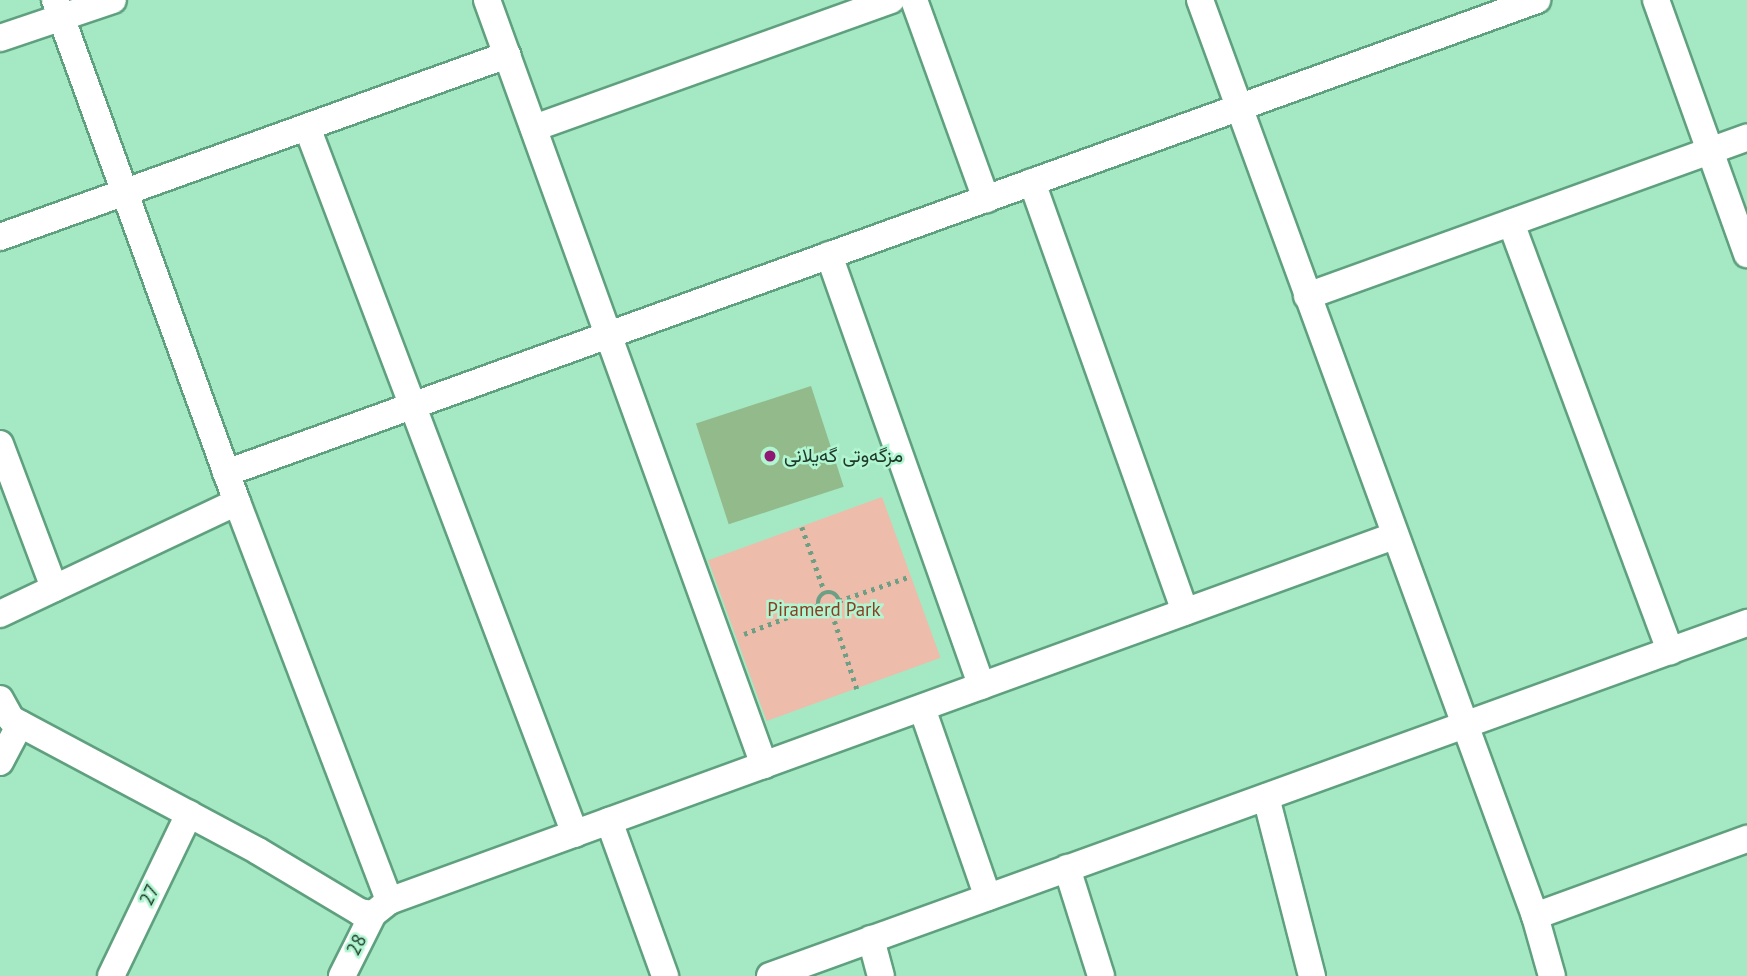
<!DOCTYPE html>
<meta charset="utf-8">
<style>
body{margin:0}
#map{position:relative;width:1747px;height:976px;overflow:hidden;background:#a5e8c4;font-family:"PT Sans",Vazirmatn,sans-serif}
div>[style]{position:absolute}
.green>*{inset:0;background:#edbcaa;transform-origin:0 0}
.building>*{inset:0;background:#92ba8a;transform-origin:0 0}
.path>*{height:4.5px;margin-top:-2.25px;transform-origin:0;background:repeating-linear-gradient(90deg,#6d9f84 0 3.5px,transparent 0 8.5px)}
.path>.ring{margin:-2.25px;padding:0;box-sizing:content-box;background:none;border:4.5px solid #6d9f84;border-radius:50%}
.roads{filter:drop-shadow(2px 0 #5fa07e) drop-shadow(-2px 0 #5fa07e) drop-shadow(0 2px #5fa07e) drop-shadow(0 -2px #5fa07e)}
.minor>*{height:26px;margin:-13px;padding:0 13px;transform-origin:13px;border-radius:13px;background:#fff}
.dots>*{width:19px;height:19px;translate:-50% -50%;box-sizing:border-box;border:4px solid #b2f6d1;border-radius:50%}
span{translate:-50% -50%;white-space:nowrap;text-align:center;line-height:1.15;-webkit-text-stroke:5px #b2f6d1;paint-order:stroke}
.poi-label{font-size:19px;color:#1e392b}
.left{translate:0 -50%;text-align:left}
.park-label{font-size:19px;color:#893e23}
.street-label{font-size:19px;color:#1e392b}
</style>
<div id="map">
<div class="green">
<i style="left:882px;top:497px;width:171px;height:185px;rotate:70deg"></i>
</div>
<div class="building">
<i style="left:811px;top:386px;width:106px;height:121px;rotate:72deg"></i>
</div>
<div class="path">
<i style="left:802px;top:527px;width:70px;rotate:70.8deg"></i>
<i class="ring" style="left:818px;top:592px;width:17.5px;height:17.5px"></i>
<i style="left:839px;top:601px;width:76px;rotate:-19.1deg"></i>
<i style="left:832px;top:613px;width:80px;rotate:71.8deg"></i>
<i style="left:744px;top:634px;width:80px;rotate:-21.1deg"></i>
</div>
<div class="roads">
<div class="minor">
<i style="left:55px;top:0;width:534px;rotate:70.07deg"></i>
<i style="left:237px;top:502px;width:427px;rotate:69.1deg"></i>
<i style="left:487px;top:0;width:814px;rotate:70.1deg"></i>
<i style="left:914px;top:0;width:212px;rotate:70.1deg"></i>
<i style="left:1200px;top:0;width:975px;rotate:69.91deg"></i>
<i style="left:1535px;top:916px;width:62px;rotate:74.2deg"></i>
<i style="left:1656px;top:0;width:270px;rotate:70.3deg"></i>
<i style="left:0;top:38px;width:119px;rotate:-18.6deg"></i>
<i style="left:307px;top:127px;width:756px;rotate:69.24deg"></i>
<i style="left:534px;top:128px;width:379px;rotate:-19.7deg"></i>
<i style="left:1032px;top:182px;width:456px;rotate:70.4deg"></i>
<i style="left:1511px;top:223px;width:457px;rotate:69.6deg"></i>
<i style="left:0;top:237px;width:539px;rotate:-19.75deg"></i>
<i style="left:829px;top:255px;width:457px;rotate:70.5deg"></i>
<i style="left:1307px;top:296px;width:468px;rotate:-19.8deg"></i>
<i style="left:0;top:444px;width:154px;rotate:69.4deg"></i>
<i style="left:226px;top:473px;width:1394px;rotate:-19.84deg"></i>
<i style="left:0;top:614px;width:262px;rotate:-25.3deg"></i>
<i style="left:0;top:699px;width:23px;rotate:61deg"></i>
<i style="left:11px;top:719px;width:280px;rotate:28.1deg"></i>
<i style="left:258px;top:851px;width:119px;rotate:30.9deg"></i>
<i style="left:360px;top:912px;width:13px;rotate:9deg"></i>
<i style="left:922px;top:708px;width:200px;rotate:70.8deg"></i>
<i style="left:0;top:762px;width:43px;rotate:-62.2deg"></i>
<i style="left:1266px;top:797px;width:185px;rotate:75.6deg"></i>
<i style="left:609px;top:821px;width:165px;rotate:70.1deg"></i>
<i style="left:1067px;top:868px;width:113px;rotate:72.5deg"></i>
<i style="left:1535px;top:916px;width:226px;rotate:-20deg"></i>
<i style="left:871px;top:939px;width:38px;rotate:75deg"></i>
<i style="left:111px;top:976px;width:180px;rotate:-64.3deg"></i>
<i style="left:342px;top:976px;width:69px;rotate:-63.4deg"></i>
<i style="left:373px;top:914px;width:21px;rotate:-39deg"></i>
<i style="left:389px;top:901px;width:1069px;rotate:-19.96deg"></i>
<i style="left:770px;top:976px;width:1039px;rotate:-19.87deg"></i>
</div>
</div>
<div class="dots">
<i style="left:770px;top:456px;background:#911774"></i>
</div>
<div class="poi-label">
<span class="left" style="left:784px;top:456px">مزگەوتی گەیلانی</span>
</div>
<div class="park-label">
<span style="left:824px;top:610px">Piramerd Park</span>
</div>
<div class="street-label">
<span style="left:150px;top:895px;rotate:-64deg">27</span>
<span style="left:357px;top:945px;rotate:-63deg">28</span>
</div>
</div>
